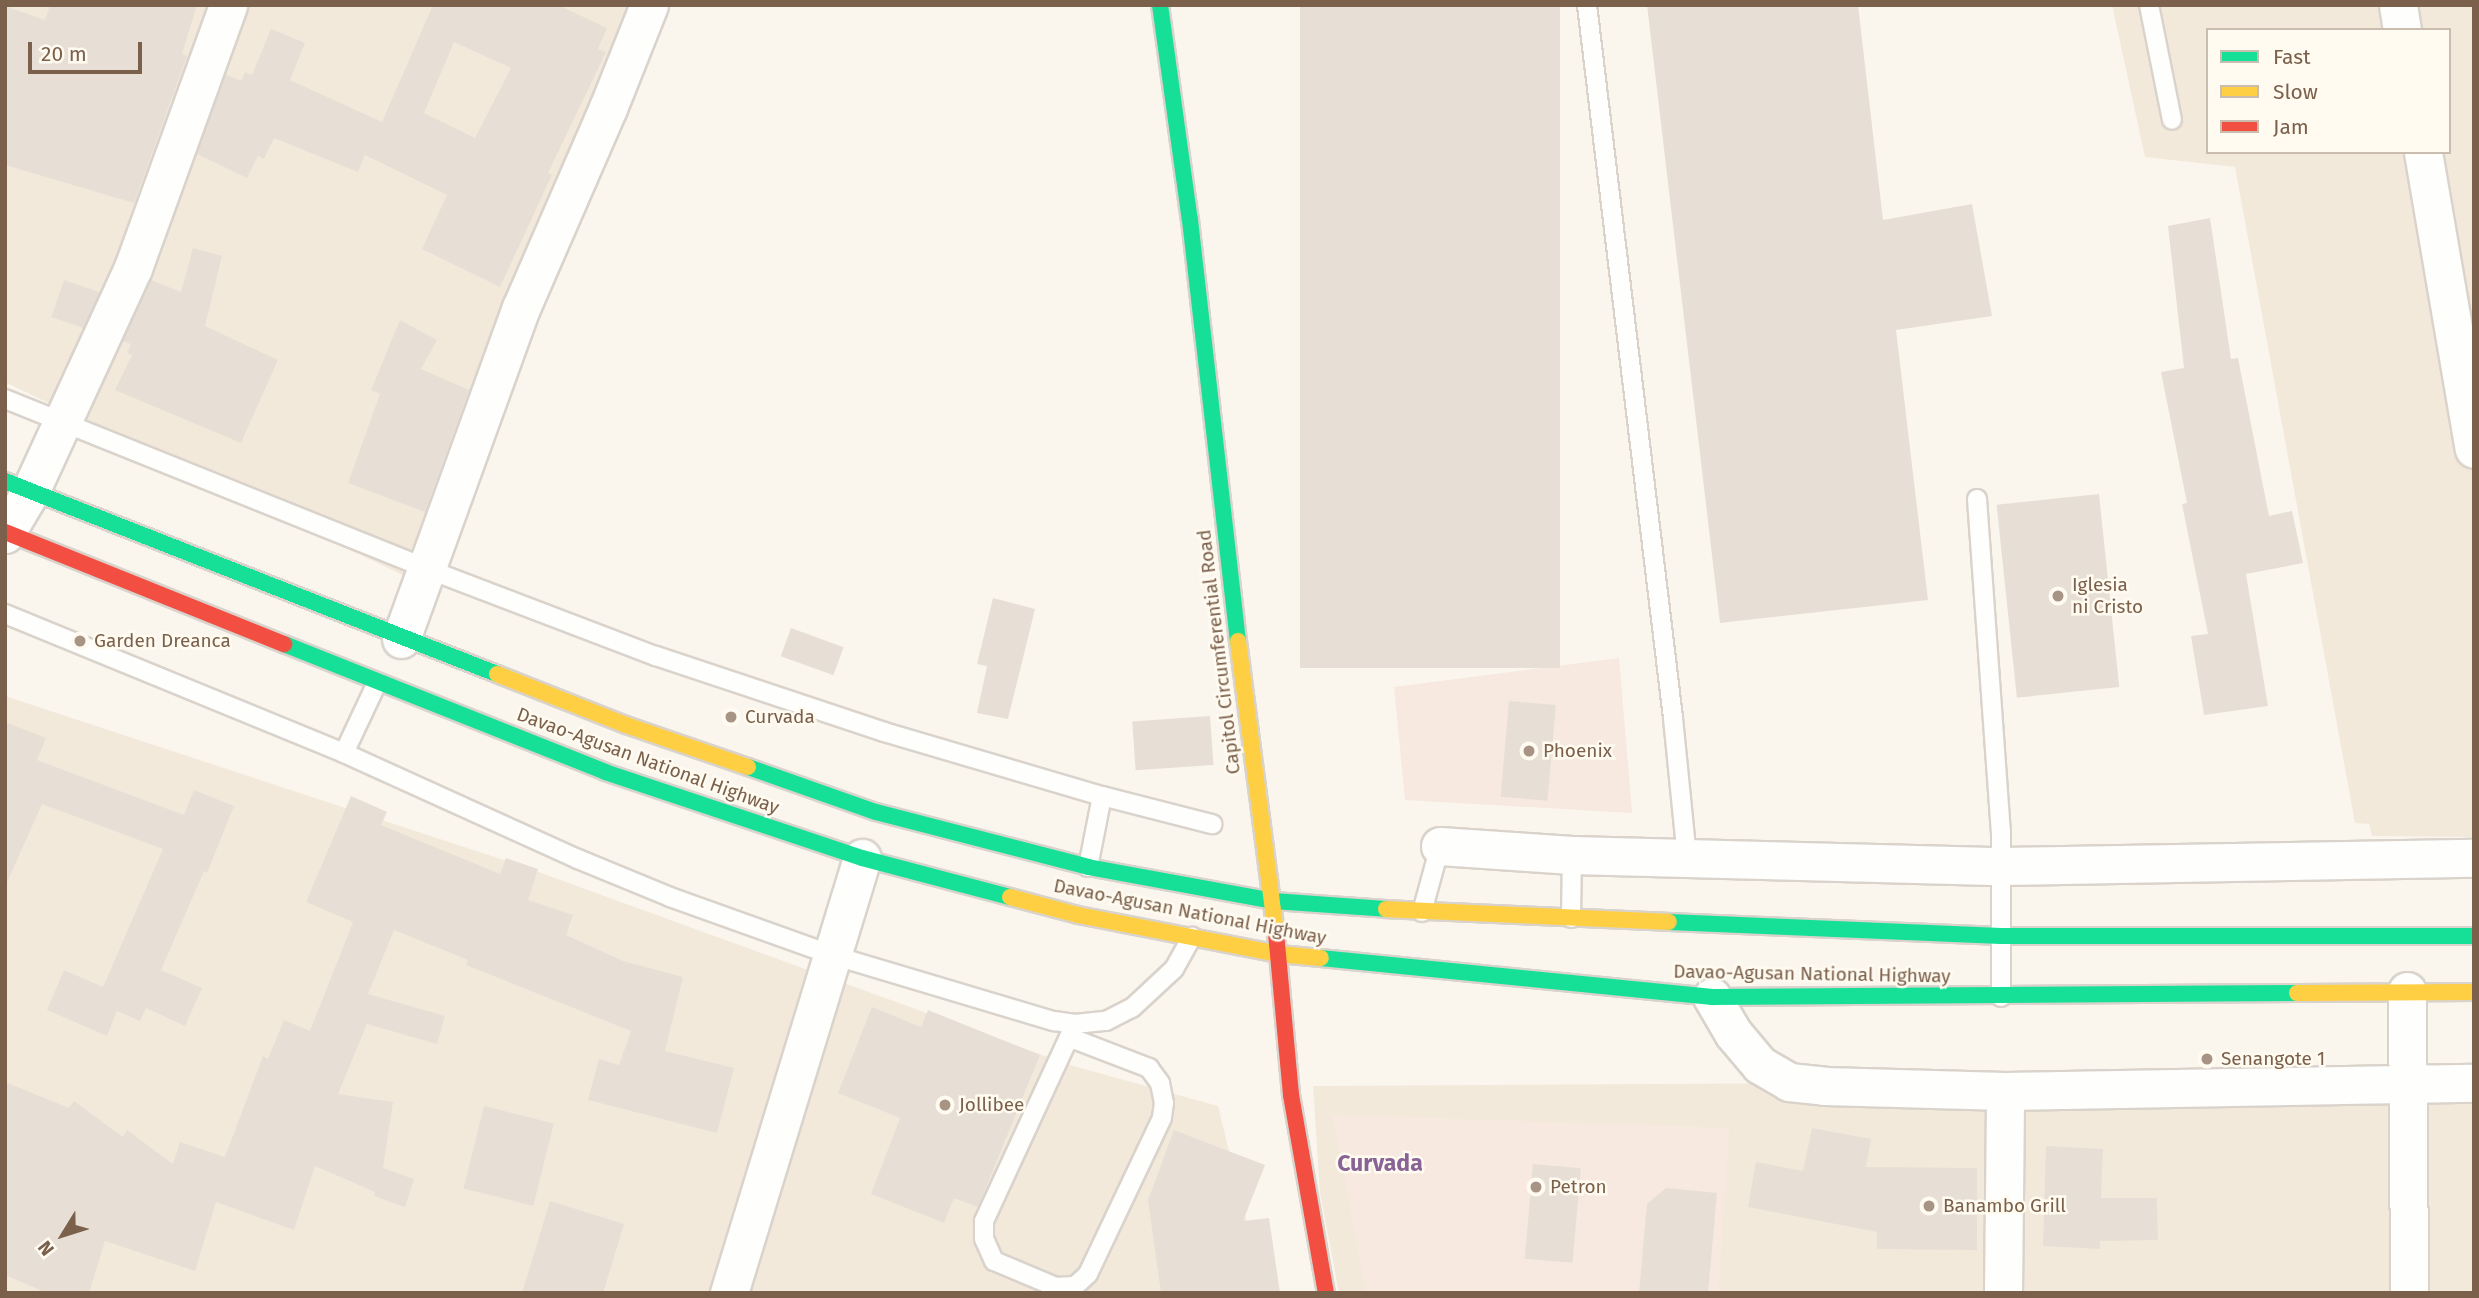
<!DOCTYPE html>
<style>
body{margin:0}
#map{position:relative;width:2479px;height:1298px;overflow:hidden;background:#faf6ee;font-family:"Fira Sans",sans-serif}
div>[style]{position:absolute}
.residential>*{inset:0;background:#f3e9db}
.commercial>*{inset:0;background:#f7e9df}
.building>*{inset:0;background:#e7dfd5;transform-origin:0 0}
.roads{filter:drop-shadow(2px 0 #d9d3cc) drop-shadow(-2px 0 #d9d3cc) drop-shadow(0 2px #d9d3cc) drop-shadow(0 -2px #d9d3cc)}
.lane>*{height:18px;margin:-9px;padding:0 9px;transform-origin:9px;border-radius:9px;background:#fefefc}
.street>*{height:37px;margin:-18.5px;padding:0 18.5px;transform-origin:18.5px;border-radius:18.5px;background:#fefefc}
.fast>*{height:16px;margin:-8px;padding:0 8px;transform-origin:8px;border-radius:8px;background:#16e098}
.slow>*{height:16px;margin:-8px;padding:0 8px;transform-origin:8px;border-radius:8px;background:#ffcf43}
.jam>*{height:16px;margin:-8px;padding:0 8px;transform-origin:8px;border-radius:8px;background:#f24e42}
.dots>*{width:19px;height:19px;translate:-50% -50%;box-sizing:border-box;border:4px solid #fffbf1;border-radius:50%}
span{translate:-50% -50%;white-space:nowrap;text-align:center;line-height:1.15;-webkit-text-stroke:5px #fffbf1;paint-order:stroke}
.poi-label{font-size:19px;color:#7b604b}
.left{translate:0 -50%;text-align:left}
.street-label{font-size:19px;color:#7b604b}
.quarter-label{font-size:23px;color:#896396;font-weight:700}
.frame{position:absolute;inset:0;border:7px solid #7b604b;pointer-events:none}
.legend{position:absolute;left:2206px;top:28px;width:245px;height:126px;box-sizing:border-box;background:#fffbf1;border:2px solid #cabdaf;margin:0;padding:9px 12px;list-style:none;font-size:21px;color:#7b604b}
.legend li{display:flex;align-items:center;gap:14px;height:35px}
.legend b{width:35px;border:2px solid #cabdaf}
.north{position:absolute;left:28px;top:1200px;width:70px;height:70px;-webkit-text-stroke:5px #fffbf1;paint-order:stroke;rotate:232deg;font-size:19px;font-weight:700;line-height:28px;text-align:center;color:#7b604b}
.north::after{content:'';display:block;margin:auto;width:24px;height:32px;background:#7b604b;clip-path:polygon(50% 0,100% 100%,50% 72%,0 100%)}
.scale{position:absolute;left:28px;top:42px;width:114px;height:32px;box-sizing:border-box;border:4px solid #7b604b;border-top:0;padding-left:9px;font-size:21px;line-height:24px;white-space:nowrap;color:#7b604b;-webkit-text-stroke:5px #fffbf1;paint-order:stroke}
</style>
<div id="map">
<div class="residential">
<i style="clip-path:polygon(5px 5px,667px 5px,427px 587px,5px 382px)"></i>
<i style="clip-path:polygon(evenodd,2112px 5px,2474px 5px,2474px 837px,2372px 836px,2369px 824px,2355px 823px,2235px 167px,2145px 157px,2112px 5px,2208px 30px,2449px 30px,2449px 152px,2208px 152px,2208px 30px)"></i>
<i style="clip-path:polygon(5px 696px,522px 866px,1070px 1065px,1218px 1106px,1264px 1293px,5px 1293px)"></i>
<i style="clip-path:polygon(1985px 1082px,2474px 1091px,2474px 1293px,1339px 1293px,1320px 1193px,1313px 1086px)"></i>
</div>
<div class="commercial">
<i style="clip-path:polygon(1619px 658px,1632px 813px,1405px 800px,1394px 687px)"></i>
<i style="clip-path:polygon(1333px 1115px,1729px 1128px,1718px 1293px,1366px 1293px)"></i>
</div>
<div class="building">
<i style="clip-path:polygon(50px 5px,197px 5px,182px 54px,187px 56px,134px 203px,5px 165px,5px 6px,45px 20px)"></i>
<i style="clip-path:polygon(evenodd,433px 5px,558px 5px,607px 28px,598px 49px,606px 52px,548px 173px,552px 175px,500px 287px,422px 249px,447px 195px,365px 155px,358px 172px,274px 138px,264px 159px,258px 156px,247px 178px,197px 154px,225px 74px,241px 81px,245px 72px,252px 75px,271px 29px,305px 43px,290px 80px,382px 122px,433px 5px,454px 42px,511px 68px,475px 138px,424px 113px,454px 42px)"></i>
<i style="left:1300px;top:5px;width:260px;height:663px"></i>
<i style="clip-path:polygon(1647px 5px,1858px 5px,1883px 220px,1972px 204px,1992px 316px,1896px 330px,1928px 600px,1720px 623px)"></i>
<i style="clip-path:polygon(2210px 218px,2231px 359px,2238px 358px,2269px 516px,2292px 511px,2303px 563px,2246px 574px,2268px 706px,2204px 715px,2191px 636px,2208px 634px,2182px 504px,2187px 503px,2161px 372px,2184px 368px,2168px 226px)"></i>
<i style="clip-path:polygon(193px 248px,222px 256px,205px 326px,278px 360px,241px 443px,115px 390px,132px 355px,127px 353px,131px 344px,122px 341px,151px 280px,181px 292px)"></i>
<i style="left:64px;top:280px;width:37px;height:39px;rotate:19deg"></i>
<i style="clip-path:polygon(400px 320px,437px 340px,421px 369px,469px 390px,425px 512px,348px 483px,380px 394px,371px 390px)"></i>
<i style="left:2099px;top:494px;width:194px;height:103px;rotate:84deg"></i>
<i style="clip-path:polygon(993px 598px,1035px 609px,1008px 719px,977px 713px,987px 666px,977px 664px)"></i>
<i style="left:791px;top:628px;width:56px;height:30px;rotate:20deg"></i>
<i style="left:1509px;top:701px;width:47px;height:96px;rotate:5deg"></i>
<i style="left:1210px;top:716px;width:49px;height:78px;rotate:86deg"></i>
<i style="clip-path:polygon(5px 722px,46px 738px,37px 760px,184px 815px,194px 790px,234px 806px,207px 873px,204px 871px,161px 970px,202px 988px,185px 1026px,146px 1008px,140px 1021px,117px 1011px,107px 1036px,47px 1010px,64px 970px,103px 987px,163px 849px,42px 804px,5px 887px)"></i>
<i style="clip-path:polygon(351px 796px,387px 812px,381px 825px,500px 874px,506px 858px,538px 869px,528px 900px,573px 915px,566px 935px,623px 961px,683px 977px,665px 1051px,734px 1068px,717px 1133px,588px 1100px,599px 1059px,619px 1065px,631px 1031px,466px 965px,468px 960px,394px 930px,368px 994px,445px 1016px,437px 1044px,367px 1024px,338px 1094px,393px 1102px,383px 1168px,414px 1179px,405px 1207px,374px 1196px,375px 1192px,315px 1166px,294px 1230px,216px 1202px,195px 1271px,105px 1241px,89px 1293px,47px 1293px,5px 1275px,5px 1082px,69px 1108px,74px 1101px,123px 1137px,127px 1130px,173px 1164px,180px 1142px,225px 1157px,263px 1056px,268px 1059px,284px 1020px,310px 1031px,353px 922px,306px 902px)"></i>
<i style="clip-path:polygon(872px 1007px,921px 1027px,928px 1010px,1040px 1055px,978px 1207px,954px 1198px,944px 1223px,871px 1194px,900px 1118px,838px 1093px)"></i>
<i style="left:484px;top:1106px;width:72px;height:85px;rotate:14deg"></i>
<i style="clip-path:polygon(1812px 1128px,1871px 1139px,1866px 1167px,1977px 1168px,1977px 1250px,1877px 1249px,1877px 1232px,1748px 1207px,1756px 1162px,1803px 1171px)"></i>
<i style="clip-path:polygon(1174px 1130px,1265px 1165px,1243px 1221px,1269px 1218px,1280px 1293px,1161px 1293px,1148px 1200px)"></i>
<i style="clip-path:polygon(2046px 1146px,2103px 1149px,2101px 1198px,2157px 1198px,2158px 1240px,2100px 1241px,2100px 1249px,2043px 1246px)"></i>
<i style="left:1533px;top:1164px;width:48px;height:95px;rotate:5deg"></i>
<i style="clip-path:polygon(1666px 1188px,1717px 1193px,1708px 1293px,1639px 1293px,1647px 1204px)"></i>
<i style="clip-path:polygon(550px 1201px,624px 1224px,603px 1293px,522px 1293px)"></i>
</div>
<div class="roads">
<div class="lane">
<i style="left:1587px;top:5px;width:718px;rotate:83.12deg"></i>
<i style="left:1673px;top:718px;width:141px;rotate:84.3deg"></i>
<i style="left:2149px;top:5px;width:117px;rotate:78.7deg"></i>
<i style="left:5px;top:399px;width:453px;rotate:21.9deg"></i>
<i style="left:425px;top:568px;width:247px;rotate:20.9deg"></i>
<i style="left:656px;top:656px;width:240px;rotate:18.4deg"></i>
<i style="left:884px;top:732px;width:227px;rotate:16.4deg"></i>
<i style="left:1102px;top:796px;width:114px;rotate:14.3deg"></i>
<i style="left:1977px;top:499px;width:334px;rotate:85.9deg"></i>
<i style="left:2001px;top:832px;width:165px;rotate:90deg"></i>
<i style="left:5px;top:614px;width:366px;rotate:22.3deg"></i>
<i style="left:344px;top:753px;width:257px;rotate:24.4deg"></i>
<i style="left:578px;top:859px;width:100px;rotate:22.4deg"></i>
<i style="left:670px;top:897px;width:172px;rotate:19.7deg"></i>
<i style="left:832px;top:955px;width:232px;rotate:16.6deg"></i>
<i style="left:1054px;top:1021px;width:21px;rotate:8deg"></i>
<i style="left:1075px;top:1024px;width:31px;rotate:-6deg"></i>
<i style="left:1106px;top:1021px;width:29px;rotate:-27deg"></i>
<i style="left:1132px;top:1008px;width:57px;rotate:-42.9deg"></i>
<i style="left:1174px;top:969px;width:37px;rotate:-61deg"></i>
<i style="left:344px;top:753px;width:77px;rotate:-64.8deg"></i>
<i style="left:1088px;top:867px;width:72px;rotate:-78.8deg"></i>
<i style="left:1422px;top:912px;width:68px;rotate:-74.7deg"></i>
<i style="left:1571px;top:918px;width:63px;rotate:-89.1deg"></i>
<i style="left:1071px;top:1038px;width:84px;rotate:21deg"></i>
<i style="left:1149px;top:1068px;width:19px;rotate:54deg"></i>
<i style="left:1160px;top:1083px;width:20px;rotate:79deg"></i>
<i style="left:1164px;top:1103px;width:15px;rotate:98deg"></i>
<i style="left:1162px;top:1118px;width:173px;rotate:115.4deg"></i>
<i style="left:1088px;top:1274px;width:18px;rotate:137deg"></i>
<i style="left:1075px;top:1286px;width:19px;rotate:177deg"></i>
<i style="left:1056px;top:1287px;width:67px;rotate:-157.2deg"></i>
<i style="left:994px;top:1261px;width:24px;rotate:-114deg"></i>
<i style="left:984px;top:1239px;width:18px;rotate:-90deg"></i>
<i style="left:984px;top:1221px;width:217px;rotate:-65.2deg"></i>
</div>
<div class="street">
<i style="left:2398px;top:5px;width:25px;rotate:81deg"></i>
<i style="left:2423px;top:152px;width:301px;rotate:80.3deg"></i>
<i style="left:5px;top:534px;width:49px;rotate:-59.2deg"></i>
<i style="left:30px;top:492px;width:247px;rotate:-65.3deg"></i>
<i style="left:133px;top:268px;width:280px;rotate:-70.1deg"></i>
<i style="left:401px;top:639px;width:352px;rotate:-70.1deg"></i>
<i style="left:521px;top:308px;width:218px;rotate:-66.5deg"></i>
<i style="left:608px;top:108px;width:111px;rotate:-68.3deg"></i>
<i style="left:1440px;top:846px;width:132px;rotate:3.9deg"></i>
<i style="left:1572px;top:855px;width:429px;rotate:1.5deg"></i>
<i style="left:2001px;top:866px;width:473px;rotate:-1deg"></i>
<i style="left:2407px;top:991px;width:302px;rotate:89.6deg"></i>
<i style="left:1712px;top:997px;width:42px;rotate:59.7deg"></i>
<i style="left:1733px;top:1033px;width:42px;rotate:49.8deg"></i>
<i style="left:1760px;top:1065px;width:34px;rotate:30deg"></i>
<i style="left:1789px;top:1082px;width:36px;rotate:6deg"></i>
<i style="left:1825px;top:1086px;width:180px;rotate:1.6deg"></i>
<i style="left:2005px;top:1091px;width:469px;rotate:-1deg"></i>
<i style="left:729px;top:1293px;width:455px;rotate:-73deg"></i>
<i style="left:2003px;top:1293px;width:202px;rotate:-89.4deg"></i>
</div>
<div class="fast">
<i style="left:1160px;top:5px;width:217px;rotate:82.1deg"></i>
<i style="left:1190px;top:220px;width:424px;rotate:83.5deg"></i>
<i style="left:5px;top:481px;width:529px;rotate:21.42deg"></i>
<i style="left:284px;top:644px;width:346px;rotate:21.7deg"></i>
<i style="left:605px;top:772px;width:271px;rotate:18.5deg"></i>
<i style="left:862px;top:858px;width:153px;rotate:14.8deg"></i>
<i style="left:748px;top:767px;width:136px;rotate:19.4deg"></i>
<i style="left:876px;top:812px;width:219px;rotate:14.5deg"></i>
<i style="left:1088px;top:867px;width:188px;rotate:10.4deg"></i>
<i style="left:1273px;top:901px;width:113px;rotate:4deg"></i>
<i style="left:1669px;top:922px;width:332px;rotate:2.4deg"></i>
<i style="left:2001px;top:936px;width:473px"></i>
<i style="left:1321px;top:958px;width:393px;rotate:5.7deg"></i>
<i style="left:1712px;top:997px;width:585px;rotate:-0.39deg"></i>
</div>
<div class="slow">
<i style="left:1238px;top:641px;width:294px;rotate:82.6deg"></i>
<i style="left:497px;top:674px;width:139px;rotate:21.6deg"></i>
<i style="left:626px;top:725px;width:129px;rotate:19deg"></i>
<i style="left:1010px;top:897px;width:70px;rotate:14.8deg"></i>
<i style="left:1078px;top:915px;width:205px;rotate:11deg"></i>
<i style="left:1279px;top:954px;width:42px;rotate:5.4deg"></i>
<i style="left:1386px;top:909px;width:283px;rotate:2.6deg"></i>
<i style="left:2297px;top:993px;width:177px;rotate:-0.3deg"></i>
</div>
<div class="jam">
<i style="left:5px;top:532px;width:301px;rotate:21.9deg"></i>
<i style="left:1276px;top:933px;width:163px;rotate:84.7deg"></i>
<i style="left:1291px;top:1095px;width:201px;rotate:80deg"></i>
</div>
</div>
<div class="dots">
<i style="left:2058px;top:596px;background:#a79484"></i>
<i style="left:80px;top:641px;background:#a79484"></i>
<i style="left:731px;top:717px;background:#a79484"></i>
<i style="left:1529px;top:751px;background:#a79484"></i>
<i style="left:2207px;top:1059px;background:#a79484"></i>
<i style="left:945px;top:1105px;background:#a79484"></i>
<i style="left:1536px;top:1187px;background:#a79484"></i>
<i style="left:1929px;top:1206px;background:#a79484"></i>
</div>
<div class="poi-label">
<span class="left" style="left:2072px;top:596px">Iglesia<br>ni Cristo</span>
<span class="left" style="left:94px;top:641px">Garden Dreanca</span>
<span class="left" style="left:745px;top:717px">Curvada</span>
<span class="left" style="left:1543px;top:751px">Phoenix</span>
<span class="left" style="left:2221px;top:1059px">Senangote 1</span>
<span class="left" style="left:959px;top:1105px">Jollibee</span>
<span class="left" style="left:1550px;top:1187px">Petron</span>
<span class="left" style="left:1943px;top:1206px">Banambo Grill</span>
</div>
<div class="street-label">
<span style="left:1219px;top:652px;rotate:-97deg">Capitol Circumferential Road</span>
<span style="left:648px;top:761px;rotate:20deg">Davao-Agusan National Highway</span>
<span style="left:1190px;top:912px;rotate:11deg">Davao-Agusan National Highway</span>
<span style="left:1812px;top:974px;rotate:1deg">Davao-Agusan National Highway</span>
</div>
<div class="quarter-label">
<span style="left:1380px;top:1163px">Curvada</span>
</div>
<div class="frame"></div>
<ul class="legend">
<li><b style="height:9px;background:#16e098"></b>Fast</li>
<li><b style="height:9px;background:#ffcf43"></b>Slow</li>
<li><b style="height:9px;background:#f24e42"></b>Jam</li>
</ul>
<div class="north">N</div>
<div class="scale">20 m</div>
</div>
